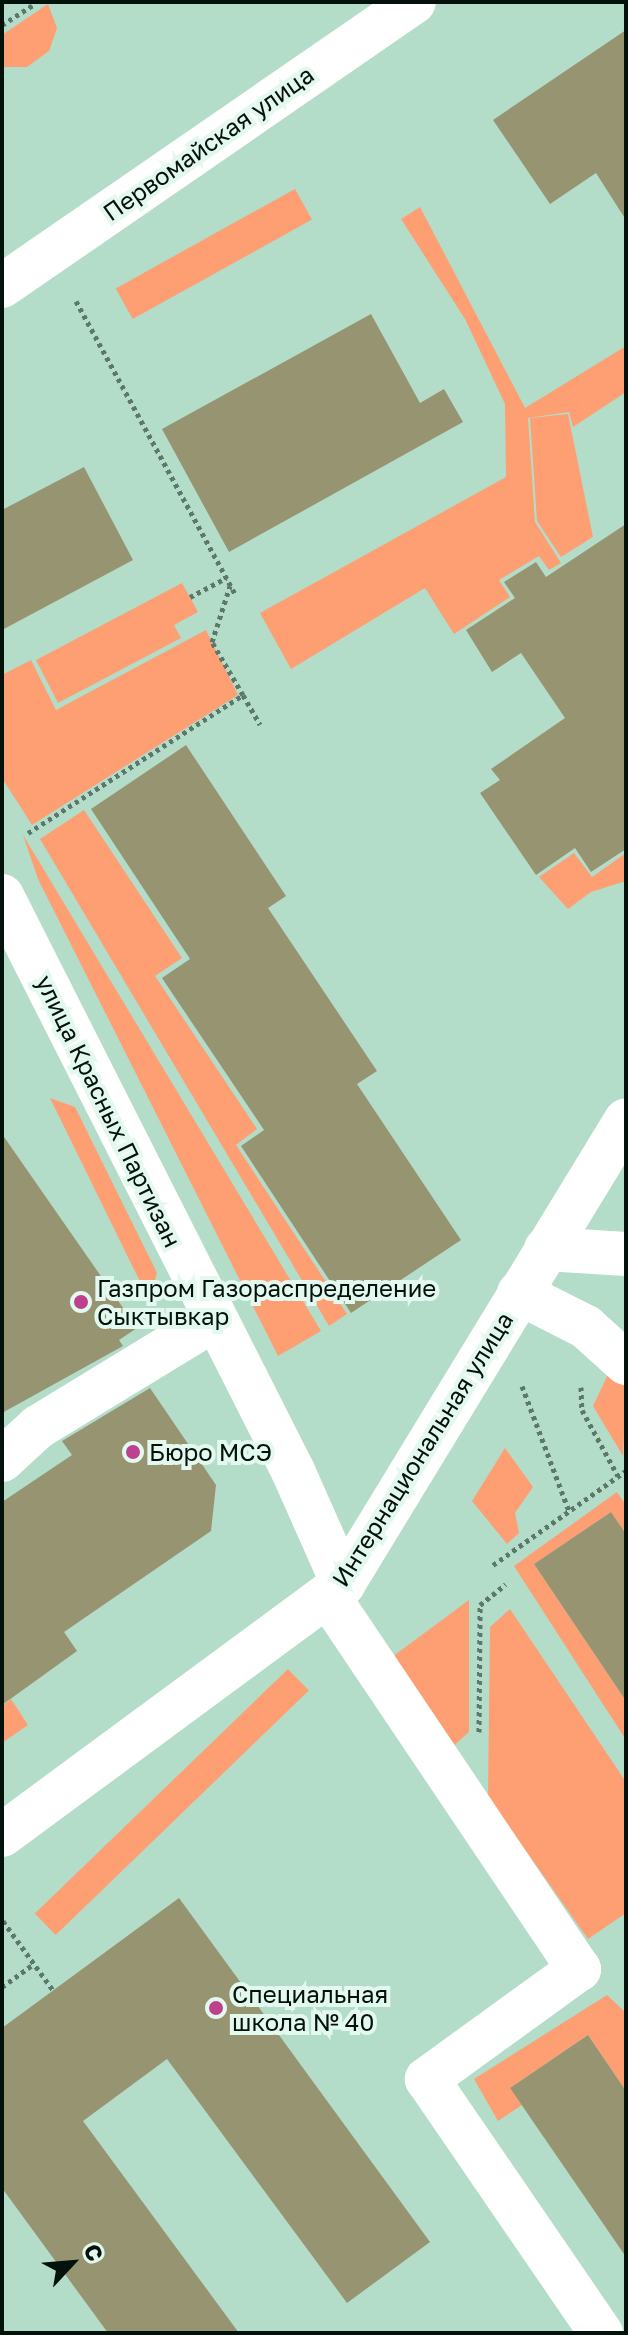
<!DOCTYPE html>
<meta charset="utf-8">
<style>
body{margin:0}
#map{position:relative;width:628px;height:2335px;overflow:hidden;background:#b3dcc9;font-family:"Golos Text",sans-serif}
div>[style]{position:absolute}
.green>*{inset:0;background:#fe9f73;transform-origin:0 0}
.building>*{inset:0;background:#979571}
.path>*{height:5px;margin-top:-2.5px;transform-origin:0;background:repeating-linear-gradient(90deg,#5c776b 0 4px,transparent 0 8px)}
.minor>*{height:44px;margin:-22px;padding:0 22px;transform-origin:22px;border-radius:22px;background:#fff}
.dots>*{width:22px;height:22px;translate:-50% -50%;box-sizing:border-box;border:4px solid #e3f8ee;border-radius:50%}
span{translate:-50% -50%;white-space:nowrap;text-align:center;line-height:1.15;-webkit-text-stroke:8px #e3f8ee;paint-order:stroke}
.street-label{font-size:24px;color:#04120c}
.poi-label{font-size:24px;color:#04120c}
.left{translate:0 -50%;text-align:left}
.frame{position:absolute;inset:0;border:4px solid #04120c;pointer-events:none}
.north{position:absolute;left:32px;top:2223px;width:80px;height:80px;-webkit-text-stroke:6px #e3f8ee;paint-order:stroke;rotate:64deg;font-size:22px;font-weight:700;line-height:32px;text-align:center;color:#04120c}
.north::after{content:'';display:block;margin:auto;width:28px;height:36px;background:#04120c;clip-path:polygon(50% 0,100% 100%,50% 72%,0 100%)}
</style>
<div id="map">
<div class="green">
<i style="clip-path:polygon(48px 4px,57px 28px,49px 51px,27px 67px,2px 67px,2px 35px)"></i>
<i style="left:295px;top:189px;width:35px;height:205px;rotate:61deg"></i>
<i style="clip-path:polygon(420px 207px,525px 408px,626px 346px,626px 392px,573px 427px,569px 412px,528px 418px,535px 522px,561px 563px,549px 570px,539px 556px,499px 580px,510px 597px,454px 634px,425px 588px,291px 669px,260px 613px,506px 477px,505px 404px,465px 319px,401px 219px)"></i>
<i style="clip-path:polygon(568px 414px,593px 537px,561px 557px,537px 521px,530px 418px)"></i>
<i style="clip-path:polygon(182px 583px,198px 612px,174px 625px,181px 638px,58px 703px,36px 660px)"></i>
<i style="clip-path:polygon(206px 630px,238px 695px,32px 825px,2px 778px,2px 675px,31px 660px,56px 710px)"></i>
<i style="clip-path:polygon(84px 810px,182px 958px,155px 976px,257px 1129px,236px 1145px,347px 1314px,329px 1326px,40px 839px)"></i>
<i style="clip-path:polygon(23px 835px,321px 1331px,278px 1356px,38px 879px)"></i>
<i style="clip-path:polygon(574px 853px,592px 877px,626px 853px,626px 881px,591px 892px,568px 909px,539px 877px)"></i>
<i style="clip-path:polygon(50px 1098px,75px 1107px,157px 1273px,149px 1300px)"></i>
<i style="clip-path:polygon(611px 1368px,626px 1385px,623px 1456px,593px 1406px)"></i>
<i style="clip-path:polygon(505px 1448px,533px 1487px,515px 1513px,519px 1533px,507px 1544px,472px 1501px)"></i>
<i style="clip-path:polygon(617px 1492px,626px 1505px,626px 1534px,611px 1512px,534px 1564px,626px 1701px,626px 1740px,514px 1566px)"></i>
<i style="clip-path:polygon(469px 1600px,469px 1732px,453px 1746px,392px 1657px)"></i>
<i style="clip-path:polygon(510px 1609px,626px 1782px,626px 1913px,588px 1939px,488px 1797px,490px 1627px)"></i>
<i style="left:288px;top:1669px;width:30px;height:352px;rotate:46deg"></i>
<i style="clip-path:polygon(11px 1699px,28px 1725px,2px 1743px,2px 1706px)"></i>
<i style="clip-path:polygon(607px 1995px,626px 2013px,626px 2091px,588px 2035px,510px 2088px,522px 2105px,498px 2121px,474px 2079px)"></i>
</div>
<div class="building">
<i style="clip-path:polygon(626px 30px,626px 220px,596px 173px,550px 204px,493px 120px)"></i>
<i style="clip-path:polygon(371px 314px,420px 403px,444px 389px,463px 422px,229px 552px,162px 429px)"></i>
<i style="clip-path:polygon(84px 467px,133px 560px,2px 630px,2px 510px)"></i>
<i style="clip-path:polygon(626px 524px,626px 849px,591px 872px,575px 848px,536px 875px,480px 793px,500px 780px,491px 769px,565px 718px,521px 653px,492px 672px,466px 630px,515px 598px,504px 582px,536px 562px,546px 577px)"></i>
<i style="clip-path:polygon(186px 745px,286px 896px,268px 908px,377px 1071px,357px 1084px,461px 1240px,351px 1313px,241px 1146px,264px 1130px,162px 978px,190px 959px,91px 809px)"></i>
<i style="clip-path:polygon(2px 1134px,137px 1328px,119px 1340px,123px 1346px,2px 1413px)"></i>
<i style="clip-path:polygon(150px 1388px,216px 1485px,211px 1531px,64px 1632px,77px 1651px,2px 1705px,2px 1502px,72px 1455px,62px 1441px)"></i>
<i style="clip-path:polygon(611px 1512px,626px 1534px,626px 1701px,534px 1564px)"></i>
<i style="clip-path:polygon(179px 1898px,430px 2242px,347px 2303px,167px 2059px,83px 2121px,239px 2333px,108px 2333px,2px 2188px,2px 2028px)"></i>
<i style="clip-path:polygon(588px 2035px,626px 2091px,626px 2257px,510px 2088px)"></i>
</div>
<div class="path">
<i style="left:2px;top:25px;width:38px;rotate:-33deg"></i>
<i style="left:76px;top:301px;width:333px;rotate:61.5deg"></i>
<i style="left:190px;top:597px;width:41px;rotate:-27.8deg"></i>
<i style="left:243px;top:695px;width:34px;rotate:60deg"></i>
<i style="left:28px;top:833px;width:255px;rotate:-32.7deg"></i>
<i style="left:243px;top:695px;width:61px;rotate:-120.3deg"></i>
<i style="left:212px;top:642px;width:59px;rotate:-72.2deg"></i>
<i style="left:522px;top:1386px;width:134px;rotate:69.4deg"></i>
<i style="left:581px;top:1387px;width:23px;rotate:88deg"></i>
<i style="left:582px;top:1410px;width:75px;rotate:61.4deg"></i>
<i style="left:493px;top:1565px;width:163px;rotate:-35.3deg"></i>
<i style="left:479px;top:1732px;width:127px;rotate:-89.5deg"></i>
<i style="left:480px;top:1605px;width:33px;rotate:-39deg"></i>
<i style="left:3px;top:1921px;width:85px;rotate:54.1deg"></i>
<i style="left:2px;top:1987px;width:39px;rotate:-36deg"></i>
</div>
<div class="minor">
<i style="left:2px;top:286px;width:500px;rotate:-34.58deg"></i>
<i style="left:2px;top:896px;width:644px;rotate:63.16deg"></i>
<i style="left:293px;top:1471px;width:124px;rotate:66.1deg"></i>
<i style="left:546px;top:1249px;width:80px;rotate:3.6deg"></i>
<i style="left:519px;top:1293px;width:75px;rotate:26.9deg"></i>
<i style="left:586px;top:1327px;width:54px;rotate:42deg"></i>
<i style="left:2px;top:1460px;width:49px;rotate:-42.5deg"></i>
<i style="left:38px;top:1427px;width:205px;rotate:-31.4deg"></i>
<i style="left:328px;top:1596px;width:450px;rotate:56.1deg"></i>
<i style="left:579px;top:1969px;width:188px;rotate:144.1deg"></i>
<i style="left:427px;top:2079px;width:308px;rotate:55.6deg"></i>
<i style="left:2px;top:1835px;width:423px;rotate:-36.4deg"></i>
<i style="left:343px;top:1584px;width:543px;rotate:-58.62deg"></i>
</div>
<div class="dots">
<i style="left:81px;top:1302px;background:#be418f"></i>
<i style="left:133px;top:1452px;background:#be418f"></i>
<i style="left:216px;top:2008px;background:#be418f"></i>
</div>
<div class="street-label">
<span style="left:208px;top:143px;rotate:-35deg">Первомайская улица</span>
<span style="left:109px;top:1111px;rotate:64deg">улица Красных Партизан</span>
<span style="left:422px;top:1449px;rotate:-58deg">Интернациональная улица</span>
</div>
<div class="poi-label">
<span class="left" style="left:97px;top:1302px">Газпром Газораспределение<br>Сыктывкар</span>
<span class="left" style="left:149px;top:1452px">Бюро МСЭ</span>
<span class="left" style="left:232px;top:2008px">Специальная<br>школа № 40</span>
</div>
<div class="frame"></div>
<div class="north">С</div>
</div>
